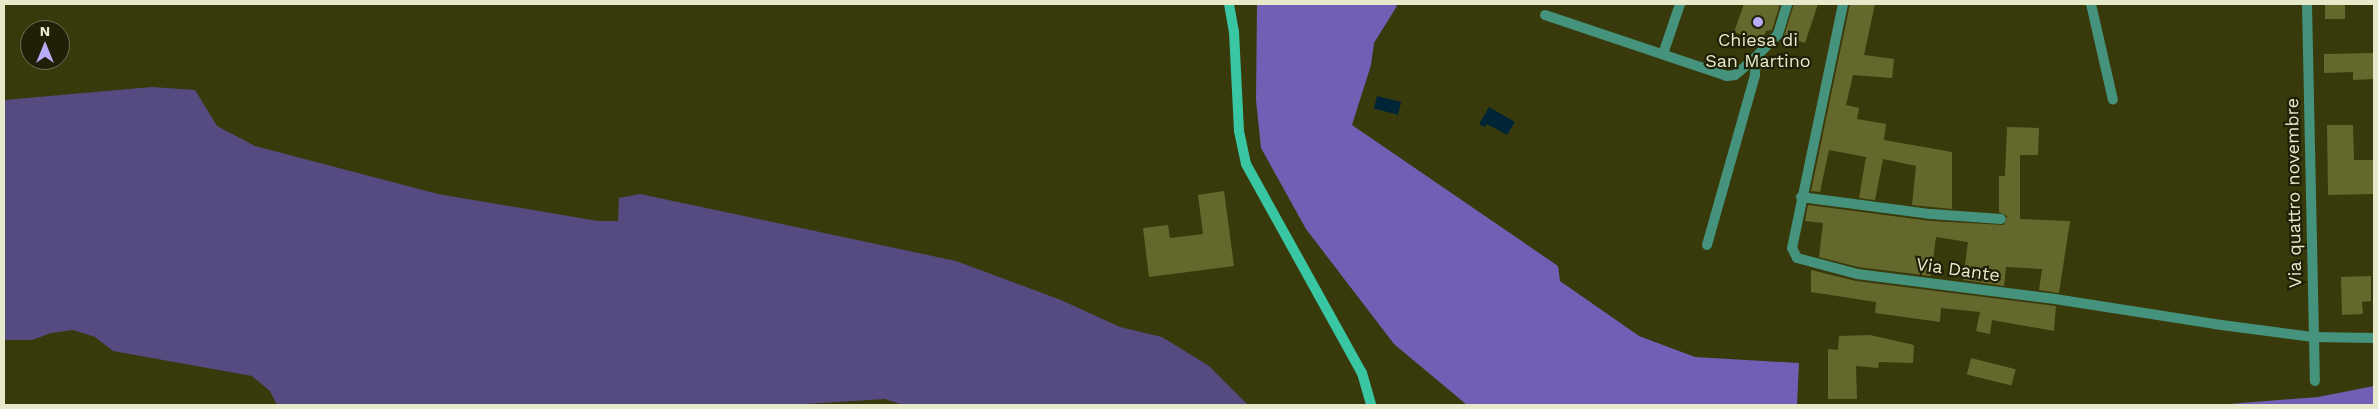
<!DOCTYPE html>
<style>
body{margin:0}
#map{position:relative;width:2378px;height:409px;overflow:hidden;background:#383a0b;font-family:"Work Sans",sans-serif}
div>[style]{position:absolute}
.green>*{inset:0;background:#554b80}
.forest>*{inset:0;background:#725eb4}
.water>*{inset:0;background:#002536;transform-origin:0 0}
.building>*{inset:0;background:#65682d;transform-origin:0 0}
.street>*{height:10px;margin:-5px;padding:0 5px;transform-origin:5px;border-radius:5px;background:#45937c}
.secondary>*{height:10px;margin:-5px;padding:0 5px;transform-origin:5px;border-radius:5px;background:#39c6a3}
.dots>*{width:14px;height:14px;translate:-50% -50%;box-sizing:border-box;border:2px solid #1f2007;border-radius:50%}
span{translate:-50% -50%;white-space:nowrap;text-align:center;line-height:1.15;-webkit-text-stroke:4.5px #1f2007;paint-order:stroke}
.poi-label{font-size:18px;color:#e6e9ca}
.street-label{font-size:18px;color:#e6e9ca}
.frame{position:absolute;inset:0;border:5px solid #e6e9ca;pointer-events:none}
.north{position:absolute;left:20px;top:20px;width:50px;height:50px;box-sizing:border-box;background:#1f2007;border:1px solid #6f7055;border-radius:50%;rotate:0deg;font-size:14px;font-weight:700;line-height:20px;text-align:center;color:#e6e9ca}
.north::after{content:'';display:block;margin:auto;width:18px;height:22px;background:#b8abf7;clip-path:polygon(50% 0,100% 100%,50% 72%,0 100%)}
</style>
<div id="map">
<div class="green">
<i style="clip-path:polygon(152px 87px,195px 90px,217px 126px,255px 146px,438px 194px,598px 221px,618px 221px,619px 198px,640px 194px,956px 261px,1061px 300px,1120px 327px,1162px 337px,1209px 366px,1248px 405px,903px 405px,885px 399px,790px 405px,277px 405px,270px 391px,252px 376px,113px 351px,95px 337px,73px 330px,51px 333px,32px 340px,4px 340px,4px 100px)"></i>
</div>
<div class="forest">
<i style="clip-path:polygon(1257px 4px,1395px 4px,1397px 6px,1374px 43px,1371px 65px,1352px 125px,1558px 266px,1560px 281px,1639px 336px,1695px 357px,1799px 363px,1797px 405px,1467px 405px,1394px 344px,1306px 229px,1261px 148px,1256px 100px)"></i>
<i style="clip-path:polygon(2374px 386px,2374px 405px,2216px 405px,2318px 397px)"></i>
</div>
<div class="water">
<i style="left:1377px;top:96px;width:25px;height:13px;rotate:14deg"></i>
<i style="clip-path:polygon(1489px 107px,1515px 122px,1507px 135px,1487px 124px,1485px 127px,1479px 124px)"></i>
</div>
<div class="building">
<i style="clip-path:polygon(1744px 4px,1780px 4px,1772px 30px,1766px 31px,1761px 42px,1734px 32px)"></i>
<i style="clip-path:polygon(1794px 4px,1818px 4px,1805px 43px,1784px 36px)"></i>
<i style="clip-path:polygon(1850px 4px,1875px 4px,1864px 55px,1894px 59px,1892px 78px,1853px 75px,1846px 105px,1859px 108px,1857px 119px,1886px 124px,1884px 140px,1952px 152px,1952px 209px,1912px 205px,1916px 166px,1883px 159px,1875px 200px,1859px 198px,1866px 157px,1829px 150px,1820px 192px,1811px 191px)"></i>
<i style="left:2325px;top:4px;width:20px;height:15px"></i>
<i style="clip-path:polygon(2374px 53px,2374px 79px,2353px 80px,2353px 72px,2324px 73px,2324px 54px)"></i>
<i style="clip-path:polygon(2327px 125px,2353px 125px,2354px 160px,2374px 160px,2373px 194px,2328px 195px)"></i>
<i style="clip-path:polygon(2007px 127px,2039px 128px,2038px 155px,2020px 155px,2020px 219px,2070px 221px,2059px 293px,2039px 290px,2042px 269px,2006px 267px,2004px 286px,1963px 280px,1968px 242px,1936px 237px,1931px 276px,1858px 267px,1819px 257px,1823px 223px,1805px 221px,1808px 205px,1931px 221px,2004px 225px,2007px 216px,1999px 212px,1999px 176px,2005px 176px)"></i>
<i style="clip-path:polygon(1224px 191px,1234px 266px,1149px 277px,1143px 228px,1168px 225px,1170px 238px,1203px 234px,1198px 195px)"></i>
<i style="clip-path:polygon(1811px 270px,1856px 281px,2056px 306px,2054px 331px,1992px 320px,1990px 334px,1976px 331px,1980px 312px,1941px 308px,1940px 322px,1875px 313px,1876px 302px,1811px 292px)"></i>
<i style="clip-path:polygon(2371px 276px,2371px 301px,2362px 302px,2363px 314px,2342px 315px,2341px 277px)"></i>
<i style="clip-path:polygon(1870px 335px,1914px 345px,1913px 363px,1879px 362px,1878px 368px,1856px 366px,1857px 399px,1828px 399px,1828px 349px,1838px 350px,1839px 336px)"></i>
<i style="left:1971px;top:358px;width:46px;height:17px;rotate:14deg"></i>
</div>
<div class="street">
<i style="left:1843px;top:4px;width:249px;rotate:101.8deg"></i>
<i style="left:1792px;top:248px;width:11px;rotate:63deg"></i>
<i style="left:1797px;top:258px;width:62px;rotate:14.9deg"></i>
<i style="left:1857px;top:274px;width:200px;rotate:7.2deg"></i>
<i style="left:2055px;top:299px;width:161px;rotate:8.9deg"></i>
<i style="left:2214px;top:324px;width:100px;rotate:7.5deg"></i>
<i style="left:2313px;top:337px;width:61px;rotate:0.9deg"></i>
<i style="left:2091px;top:4px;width:98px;rotate:77.1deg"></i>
<i style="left:2307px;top:4px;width:377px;rotate:88.8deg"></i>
<i style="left:1545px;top:15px;width:192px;rotate:18.5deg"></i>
<i style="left:1727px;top:76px;width:8px;rotate:-7deg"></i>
<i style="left:1735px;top:75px;width:23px;rotate:-40deg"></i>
<i style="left:1753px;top:60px;width:36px;rotate:-46deg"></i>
<i style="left:1778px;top:34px;width:31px;rotate:-73deg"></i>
<i style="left:1663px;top:54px;width:53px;rotate:-71.2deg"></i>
<i style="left:1801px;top:197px;width:131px;rotate:7.5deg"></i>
<i style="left:1931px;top:214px;width:70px;rotate:4.1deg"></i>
<i style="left:1707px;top:245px;width:177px;rotate:-74.2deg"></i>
<i style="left:1755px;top:75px;width:18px;rotate:-87deg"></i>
</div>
<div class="secondary">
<i style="left:1229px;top:4px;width:28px;rotate:80deg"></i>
<i style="left:1234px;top:32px;width:99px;rotate:87.1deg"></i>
<i style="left:1239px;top:131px;width:34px;rotate:78deg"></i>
<i style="left:1246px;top:164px;width:239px;rotate:61deg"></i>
<i style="left:1362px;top:373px;width:33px;rotate:74deg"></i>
</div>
<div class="dots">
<i style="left:1758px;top:22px;background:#b8abf7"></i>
</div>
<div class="poi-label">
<span style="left:1758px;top:51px">Chiesa di<br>San Martino</span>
</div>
<div class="street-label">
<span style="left:2294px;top:193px;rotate:-91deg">Via quattro novembre</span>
<span style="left:1958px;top:270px;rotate:8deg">Via Dante</span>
</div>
<div class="frame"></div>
<div class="north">N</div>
</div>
